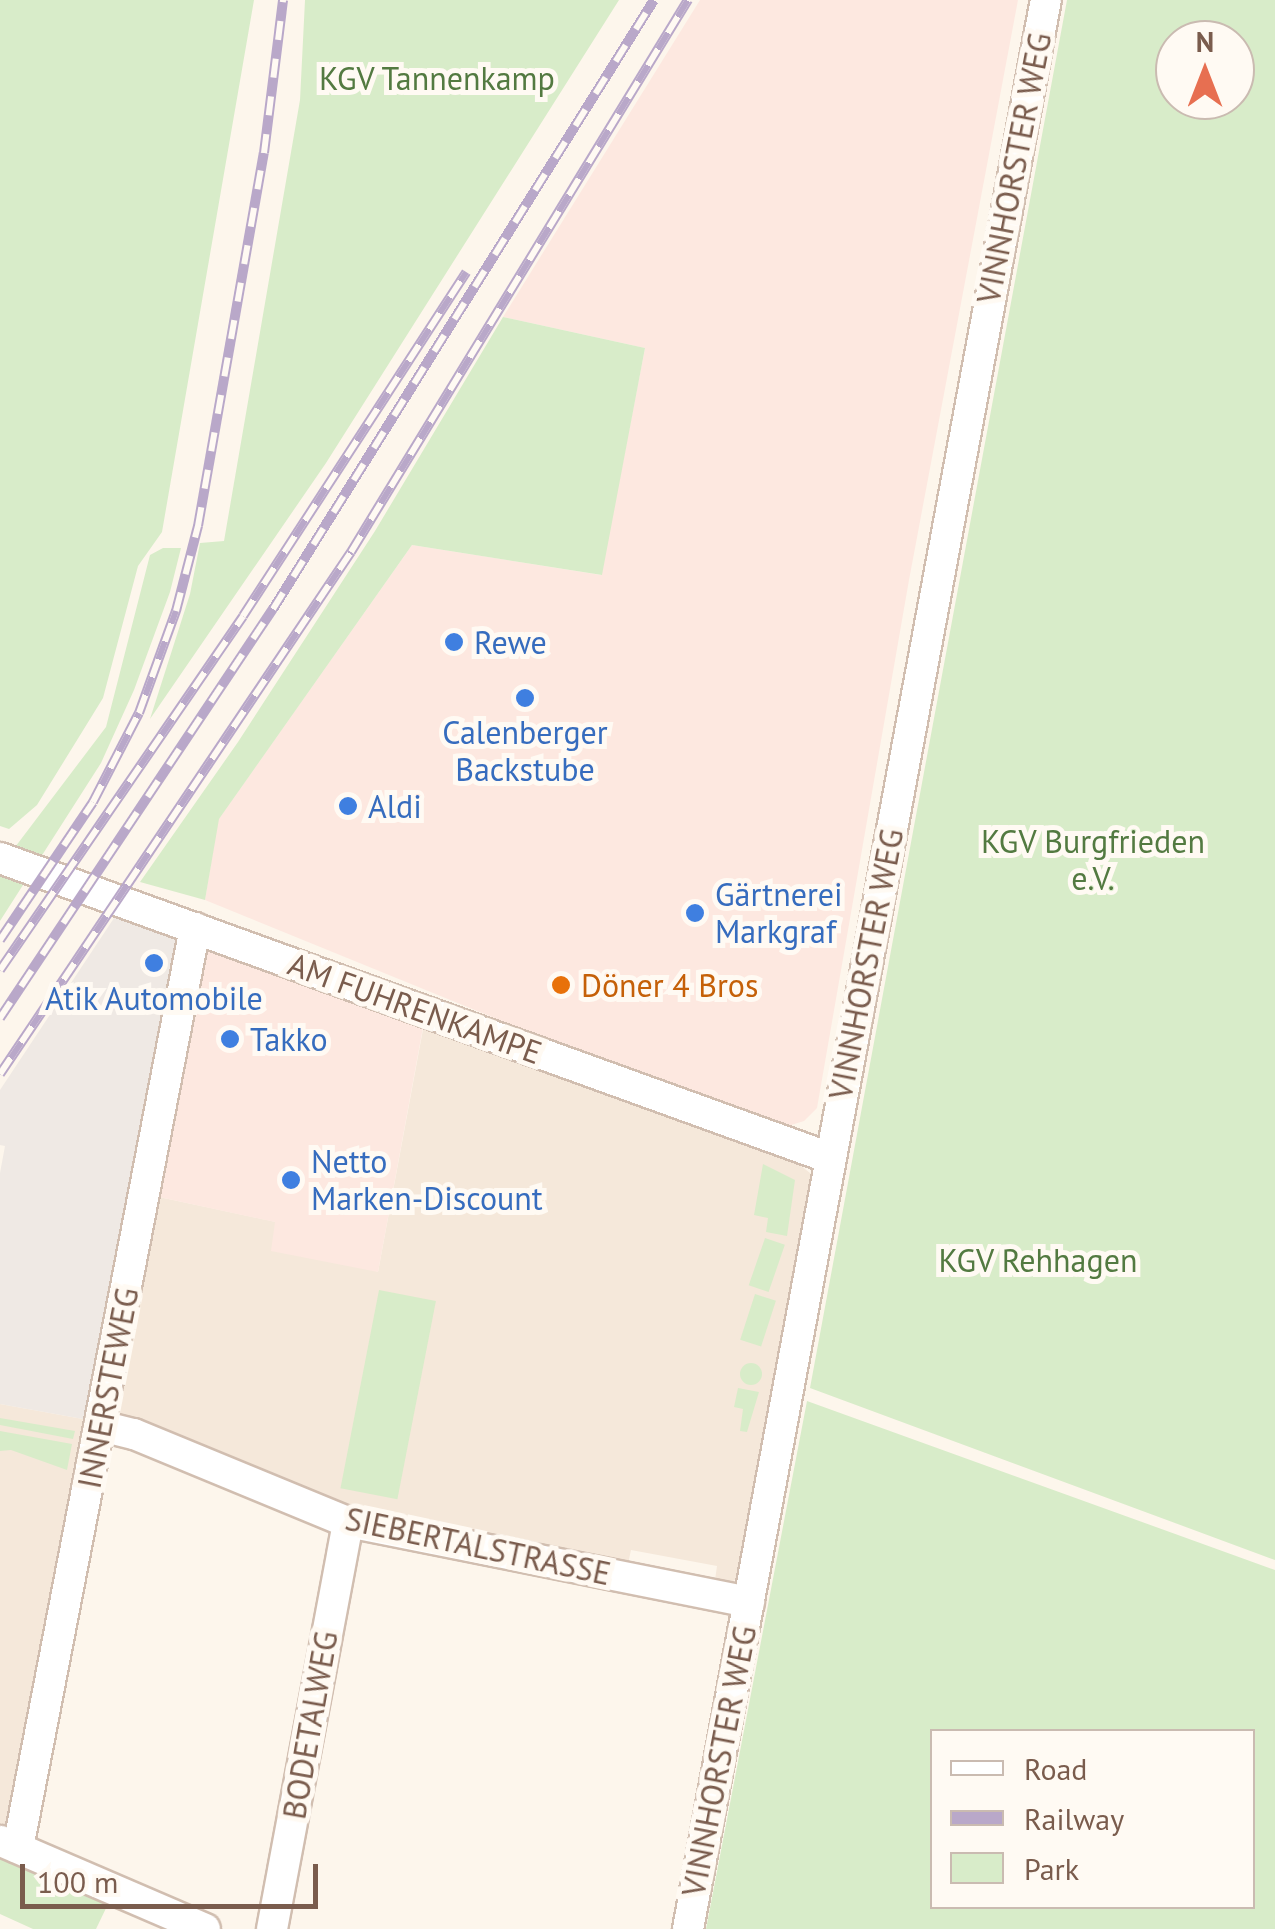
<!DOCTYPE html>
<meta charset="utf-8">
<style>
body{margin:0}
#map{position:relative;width:1275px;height:1929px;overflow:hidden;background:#fdf6ec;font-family:"PT Sans",sans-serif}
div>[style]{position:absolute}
.residential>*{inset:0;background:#f5e8da}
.commercial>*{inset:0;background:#fde8e0}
.industrial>*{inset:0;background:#efe9e4}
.green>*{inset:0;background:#d8ecc9;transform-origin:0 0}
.round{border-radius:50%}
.roads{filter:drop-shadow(2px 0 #d1beb0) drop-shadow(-2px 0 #d1beb0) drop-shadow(0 2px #d1beb0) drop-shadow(0 -2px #d1beb0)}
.minor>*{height:30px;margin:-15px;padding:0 15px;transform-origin:15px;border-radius:15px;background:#fff}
.rail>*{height:10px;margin-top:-5px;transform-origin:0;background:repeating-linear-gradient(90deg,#fffaf3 0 19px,#b9a8c9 0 38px);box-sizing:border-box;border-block:2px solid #b9a8c9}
.dots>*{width:28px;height:28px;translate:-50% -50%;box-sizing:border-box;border:5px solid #fffaf3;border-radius:50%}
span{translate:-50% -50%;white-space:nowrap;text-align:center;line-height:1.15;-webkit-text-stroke:10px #fffaf3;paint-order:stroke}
.park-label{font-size:32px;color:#537a41}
.street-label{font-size:32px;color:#7a5c4d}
.shop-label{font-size:32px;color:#366cbe}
.left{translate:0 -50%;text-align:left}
.food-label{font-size:32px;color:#c56008}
.legend{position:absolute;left:930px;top:1729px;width:325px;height:180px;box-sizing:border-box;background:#fffaf3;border:2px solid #cabbb1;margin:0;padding:12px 18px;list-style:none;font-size:30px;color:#7a5c4d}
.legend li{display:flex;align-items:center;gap:20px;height:50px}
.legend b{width:50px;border:2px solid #cabbb1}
.north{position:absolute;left:1155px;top:20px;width:100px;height:100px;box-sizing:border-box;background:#fffaf3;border:2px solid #cabbb1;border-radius:50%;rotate:0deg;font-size:28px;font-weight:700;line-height:40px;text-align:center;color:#7a5c4d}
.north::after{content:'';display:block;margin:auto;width:35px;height:45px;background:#e76f51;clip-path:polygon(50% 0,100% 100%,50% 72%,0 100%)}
.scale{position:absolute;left:20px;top:1864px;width:298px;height:45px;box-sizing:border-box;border:5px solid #7a5c4d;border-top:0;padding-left:12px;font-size:30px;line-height:35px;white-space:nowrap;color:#7a5c4d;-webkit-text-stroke:8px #fffaf3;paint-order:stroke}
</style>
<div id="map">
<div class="residential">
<i style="clip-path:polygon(424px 1024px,795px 1161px,815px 1177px,742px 1575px,733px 1581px,715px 1580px,717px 1566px,631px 1550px,628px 1564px,374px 1516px,119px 1416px,101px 1426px,145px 1194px,276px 1222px,378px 1272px)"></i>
<i style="clip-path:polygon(0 1404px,83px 1419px,14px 1820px,0 1830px)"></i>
</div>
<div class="commercial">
<i style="clip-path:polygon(700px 0,1018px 0,909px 580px,817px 1108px,804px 1121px,785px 1127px,519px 1028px,205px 900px,218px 820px,412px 545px,601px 575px,645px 348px,503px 317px)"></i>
<i style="clip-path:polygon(195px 928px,426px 1011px,378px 1272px,271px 1251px,275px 1222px,145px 1194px)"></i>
</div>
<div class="industrial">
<i style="clip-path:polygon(124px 903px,195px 928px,83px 1419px,0 1404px,0 1173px,5px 1146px,0 1145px,0 1090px)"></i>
</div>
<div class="green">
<i style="clip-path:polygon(0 0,254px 0,162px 532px,138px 566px,103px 698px,37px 805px,9px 829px,0 826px)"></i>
<i style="clip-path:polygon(305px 0,619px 0,326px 463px,150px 719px,190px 594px,200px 543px,224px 541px,300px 100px)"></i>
<i style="clip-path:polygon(evenodd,1067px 0,1275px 0,1275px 1560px,810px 1388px,1067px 0,1175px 40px,1235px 40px,1235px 100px,1175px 100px,1175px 40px)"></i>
<i style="clip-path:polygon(503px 317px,645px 348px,602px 575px,412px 545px,219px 819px,205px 900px,140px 882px,238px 742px,375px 531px)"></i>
<i style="clip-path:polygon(163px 548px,181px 548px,170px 592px,134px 690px,101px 763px,0 921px,0 867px,106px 727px,150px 555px)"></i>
<i style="clip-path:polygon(763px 1164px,795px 1180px,787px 1236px,766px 1232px,768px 1218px,754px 1215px)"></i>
<i style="left:765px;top:1238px;width:21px;height:50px;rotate:19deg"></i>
<i style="left:379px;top:1290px;width:58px;height:202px;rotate:11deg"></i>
<i style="left:755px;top:1294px;width:22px;height:48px;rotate:18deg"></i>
<i class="round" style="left:740px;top:1363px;width:22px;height:22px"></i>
<i style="clip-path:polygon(738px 1388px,759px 1392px,747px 1432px,740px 1431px,743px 1409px,734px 1407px)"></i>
<i style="clip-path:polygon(evenodd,807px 1401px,1275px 1570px,1275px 1929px,706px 1929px,807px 1401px,932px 1732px,1252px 1732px,1252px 1906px,932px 1906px,932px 1732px)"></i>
<i style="clip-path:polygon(0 1418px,75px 1431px,73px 1439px,0 1425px)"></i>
<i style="clip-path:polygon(0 1431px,72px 1444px,67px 1470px,11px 1450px,0 1451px)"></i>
<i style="clip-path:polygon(0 1856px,109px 1902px,96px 1929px,33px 1929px,0 1914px)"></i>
</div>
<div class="roads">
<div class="minor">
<i style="left:0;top:858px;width:883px;rotate:19.87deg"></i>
<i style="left:101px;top:1426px;width:34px;rotate:14deg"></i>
<i style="left:134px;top:1434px;width:231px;rotate:22.4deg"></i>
<i style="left:348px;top:1522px;width:409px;rotate:11.3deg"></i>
<i style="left:1px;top:1841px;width:222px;rotate:23.3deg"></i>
<i style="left:18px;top:1848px;width:937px;rotate:-79.11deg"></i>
<i style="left:272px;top:1929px;width:414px;rotate:-79.4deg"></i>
<i style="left:688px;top:1929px;width:1962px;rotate:-79.49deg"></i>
</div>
</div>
<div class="rail">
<i style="left:0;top:940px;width:166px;rotate:-56deg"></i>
<i style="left:93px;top:802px;width:100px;rotate:-62.7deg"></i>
<i style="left:139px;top:713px;width:109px;rotate:-70.1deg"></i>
<i style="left:176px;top:611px;width:88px;rotate:-75.5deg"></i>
<i style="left:198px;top:526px;width:379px;rotate:-80deg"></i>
<i style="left:264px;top:153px;width:154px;rotate:-82.9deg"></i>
<i style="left:0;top:970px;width:429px;rotate:-55.5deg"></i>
<i style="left:243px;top:616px;width:410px;rotate:-57deg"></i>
<i style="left:0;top:1018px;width:492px;rotate:-56.3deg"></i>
<i style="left:273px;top:609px;width:718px;rotate:-57.97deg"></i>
<i style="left:0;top:1074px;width:629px;rotate:-56.08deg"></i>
<i style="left:351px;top:552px;width:647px;rotate:-58.6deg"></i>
</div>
<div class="dots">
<i style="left:454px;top:642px;background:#3f7fe0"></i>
<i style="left:525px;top:698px;background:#3f7fe0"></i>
<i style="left:348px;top:806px;background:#3f7fe0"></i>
<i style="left:695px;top:913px;background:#3f7fe0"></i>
<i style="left:154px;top:963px;background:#3f7fe0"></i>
<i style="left:561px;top:985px;background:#e8710a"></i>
<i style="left:230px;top:1039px;background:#3f7fe0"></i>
<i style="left:291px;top:1180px;background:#3f7fe0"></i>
</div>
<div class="park-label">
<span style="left:437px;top:78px">KGV Tannenkamp</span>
<span style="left:1093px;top:860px">KGV Burgfrieden<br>e.V.</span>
<span style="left:1038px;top:1260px">KGV Rehhagen</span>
</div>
<div class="street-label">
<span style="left:1014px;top:168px;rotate:-79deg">VINNHORSTER WEG</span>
<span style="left:866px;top:964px;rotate:-79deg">VINNHORSTER WEG</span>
<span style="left:415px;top:1008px;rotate:20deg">AM FUHRENKAMPE</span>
<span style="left:108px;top:1388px;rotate:-79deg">INNERSTEWEG</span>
<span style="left:478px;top:1546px;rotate:12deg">SIEBERTALSTRASSE</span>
<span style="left:310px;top:1725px;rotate:-80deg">BODETALWEG</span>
<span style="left:719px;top:1761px;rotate:-79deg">VINNHORSTER WEG</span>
</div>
<div class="shop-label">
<span class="left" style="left:474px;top:642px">Rewe</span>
<span style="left:525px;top:751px">Calenberger<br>Backstube</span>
<span class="left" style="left:368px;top:806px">Aldi</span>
<span class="left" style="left:715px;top:913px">Gärtnerei<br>Markgraf</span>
<span style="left:154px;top:998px">Atik Automobile</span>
<span class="left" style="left:250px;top:1039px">Takko</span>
<span class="left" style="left:311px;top:1180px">Netto<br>Marken-Discount</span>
</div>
<div class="food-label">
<span class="left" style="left:581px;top:985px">Döner 4 Bros</span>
</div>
<ul class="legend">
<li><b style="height:12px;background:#fff"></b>Road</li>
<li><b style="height:12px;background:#b9a8c9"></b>Railway</li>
<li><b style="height:28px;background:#d8ecc9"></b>Park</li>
</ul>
<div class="north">N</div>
<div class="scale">100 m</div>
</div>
